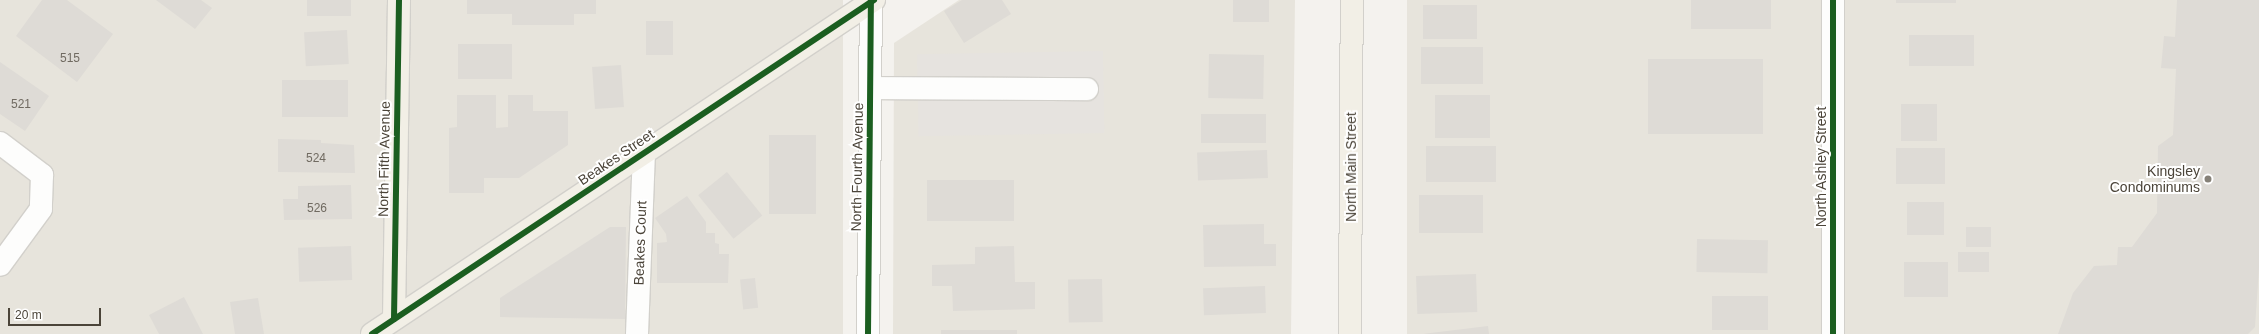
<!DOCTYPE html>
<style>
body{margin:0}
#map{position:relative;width:2259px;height:334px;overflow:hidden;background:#f4f2ee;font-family:Arial,sans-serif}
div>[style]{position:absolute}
.residential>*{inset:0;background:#e7e4dc;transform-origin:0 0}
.parking>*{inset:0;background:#e6e3df;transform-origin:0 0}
.building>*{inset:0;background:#dedbd6;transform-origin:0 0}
.roads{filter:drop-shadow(1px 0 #d2d0cb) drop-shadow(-1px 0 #d2d0cb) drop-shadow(0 1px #d2d0cb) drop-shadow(0 -1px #d2d0cb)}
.minor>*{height:22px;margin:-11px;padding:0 11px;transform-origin:11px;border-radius:11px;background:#fdfdfc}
.major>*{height:22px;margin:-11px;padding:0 11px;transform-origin:11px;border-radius:11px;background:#f2efe6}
.cycleway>*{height:6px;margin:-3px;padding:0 3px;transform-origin:3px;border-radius:3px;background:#1b5e20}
.dots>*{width:11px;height:11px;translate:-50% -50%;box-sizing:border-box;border:2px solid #fff;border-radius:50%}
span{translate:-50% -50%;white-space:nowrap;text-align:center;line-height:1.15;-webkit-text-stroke:4px #fff;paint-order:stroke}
.number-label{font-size:12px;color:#706a61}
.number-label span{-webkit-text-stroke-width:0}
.street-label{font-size:14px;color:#4b4439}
.poi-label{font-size:14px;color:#4b4439}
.right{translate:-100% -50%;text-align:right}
.scale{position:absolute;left:8px;top:308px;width:93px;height:18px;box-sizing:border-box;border:2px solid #4b4439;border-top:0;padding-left:5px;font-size:12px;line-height:14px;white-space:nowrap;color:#4b4439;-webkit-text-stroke:3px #fff;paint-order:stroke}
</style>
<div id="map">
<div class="residential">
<i style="left:0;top:0;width:843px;height:334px"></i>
<i style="clip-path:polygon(959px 0,1295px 0,1291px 334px,893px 334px,894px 43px)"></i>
<i style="left:1407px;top:0;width:852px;height:334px"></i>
</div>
<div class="parking">
<i style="left:1103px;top:51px;width:82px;height:186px;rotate:89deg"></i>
</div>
<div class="building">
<i style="clip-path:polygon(42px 0,67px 0,113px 34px,77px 82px,16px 36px)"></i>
<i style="clip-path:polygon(156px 0,201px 0,212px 8px,195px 29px)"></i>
<i style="left:307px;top:0;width:44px;height:16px"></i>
<i style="clip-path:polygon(467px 0,596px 0,596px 14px,574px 14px,574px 25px,512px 25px,512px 14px,467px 14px)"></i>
<i style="clip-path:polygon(962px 0,1002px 0,1011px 14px,964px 43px,944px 11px)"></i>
<i style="left:1233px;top:0;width:36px;height:22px"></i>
<i style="left:1691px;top:0;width:80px;height:29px"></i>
<i style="left:1896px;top:0;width:60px;height:3px"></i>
<i style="clip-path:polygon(2177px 0,2259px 0,2259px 268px,2255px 327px,2248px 334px,2058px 334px,2073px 293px,2094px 266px,2117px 265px,2118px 247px,2132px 247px,2157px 213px,2158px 146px,2173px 135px,2176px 69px,2161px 68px,2164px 36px,2175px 37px)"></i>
<i style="left:1477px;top:5px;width:34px;height:54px;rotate:90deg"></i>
<i style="left:646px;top:21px;width:27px;height:34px"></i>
<i style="left:347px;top:30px;width:34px;height:43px;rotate:87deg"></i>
<i style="left:1974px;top:35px;width:31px;height:65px;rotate:90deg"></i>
<i style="left:458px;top:44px;width:54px;height:35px"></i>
<i style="left:1483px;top:47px;width:37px;height:62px;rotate:90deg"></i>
<i style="left:1209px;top:54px;width:55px;height:44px;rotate:1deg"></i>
<i style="left:1648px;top:59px;width:115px;height:75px"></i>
<i style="clip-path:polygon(0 62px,49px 96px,25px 131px,0 114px)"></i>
<i style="left:621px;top:65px;width:42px;height:29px;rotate:86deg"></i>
<i style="left:348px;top:80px;width:37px;height:66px;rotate:90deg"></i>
<i style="clip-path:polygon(457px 95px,496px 95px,496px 128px,508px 127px,508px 95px,533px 95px,533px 111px,568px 111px,568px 145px,519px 178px,484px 178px,484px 193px,449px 193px,449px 128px,457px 127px)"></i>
<i style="left:1435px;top:95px;width:55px;height:43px"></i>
<i style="left:1901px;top:104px;width:36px;height:37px"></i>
<i style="left:1201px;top:114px;width:65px;height:29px"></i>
<i style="left:769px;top:135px;width:47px;height:79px"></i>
<i style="clip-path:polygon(278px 139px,321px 140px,321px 143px,354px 145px,355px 173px,278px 172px)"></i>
<i style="left:1426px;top:146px;width:70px;height:36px"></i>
<i style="left:1945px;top:148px;width:36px;height:49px;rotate:90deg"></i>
<i style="left:1267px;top:150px;width:28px;height:70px;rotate:88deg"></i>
<i style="left:727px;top:172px;width:56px;height:37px;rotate:51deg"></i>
<i style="left:927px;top:180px;width:87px;height:41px"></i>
<i style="clip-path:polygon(351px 185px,352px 219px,284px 220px,283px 199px,298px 199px,298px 186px)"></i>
<i style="left:1483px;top:195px;width:38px;height:64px;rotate:90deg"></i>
<i style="clip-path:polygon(687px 196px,706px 222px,706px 233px,715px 233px,715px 243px,719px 244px,719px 254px,729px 254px,728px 283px,657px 283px,657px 243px,667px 242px,666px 234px,655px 218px)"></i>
<i style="left:1907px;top:202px;width:37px;height:33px"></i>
<i style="clip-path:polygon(1264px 224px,1264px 244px,1276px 244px,1276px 266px,1204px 267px,1203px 225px)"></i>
<i style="clip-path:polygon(610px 227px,626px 227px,625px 319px,500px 317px,500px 298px)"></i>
<i style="left:1966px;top:227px;width:25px;height:20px"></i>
<i style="left:1697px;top:239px;width:71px;height:33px;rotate:1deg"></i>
<i style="left:351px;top:246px;width:34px;height:53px;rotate:88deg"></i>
<i style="clip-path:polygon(1014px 246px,1015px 282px,1035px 282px,1035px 309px,953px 311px,952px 286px,932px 286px,932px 265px,975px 264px,975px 247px)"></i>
<i style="left:1958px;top:252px;width:31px;height:20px"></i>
<i style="left:1948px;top:262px;width:35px;height:44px;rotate:90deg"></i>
<i style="left:1476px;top:274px;width:38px;height:60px;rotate:88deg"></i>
<i style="left:755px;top:278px;width:30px;height:15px;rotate:84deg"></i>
<i style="left:1102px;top:279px;width:43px;height:34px;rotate:89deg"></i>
<i style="left:1265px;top:286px;width:27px;height:62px;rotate:88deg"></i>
<i style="left:1712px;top:296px;width:56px;height:34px"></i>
<i style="clip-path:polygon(184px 297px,203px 334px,159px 334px,149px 315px)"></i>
<i style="clip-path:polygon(258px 298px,264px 334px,235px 334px,230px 302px)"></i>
<i style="left:1488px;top:326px;width:8px;height:64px;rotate:83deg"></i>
<i style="left:941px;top:330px;width:76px;height:4px"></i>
</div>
<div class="roads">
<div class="minor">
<i style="left:1833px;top:0;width:334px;rotate:90deg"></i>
<i style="left:870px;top:88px;width:217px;rotate:0.3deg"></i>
<i style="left:0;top:143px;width:53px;rotate:37.3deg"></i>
<i style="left:42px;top:175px;width:34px;rotate:92deg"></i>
<i style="left:41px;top:209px;width:69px;rotate:126.2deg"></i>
<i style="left:637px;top:334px;width:181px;rotate:-87.8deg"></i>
<i style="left:868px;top:334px;width:334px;rotate:-89.5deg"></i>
</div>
<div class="major">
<i style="left:394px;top:319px;width:319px;rotate:-89.1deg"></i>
<i style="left:372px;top:334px;width:603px;rotate:-33.64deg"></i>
<i style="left:1350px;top:334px;width:334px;rotate:-89.7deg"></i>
</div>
</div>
<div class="cycleway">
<i style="left:1833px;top:0;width:334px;rotate:90deg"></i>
<i style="left:394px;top:319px;width:319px;rotate:-89.1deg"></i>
<i style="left:372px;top:334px;width:603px;rotate:-33.64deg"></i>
<i style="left:868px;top:334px;width:334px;rotate:-89.5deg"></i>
</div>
<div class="dots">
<i style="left:2208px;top:179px;background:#868178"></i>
</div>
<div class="number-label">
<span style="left:70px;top:59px">515</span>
<span style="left:21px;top:105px">521</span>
<span style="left:316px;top:159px">524</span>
<span style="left:317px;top:209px">526</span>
</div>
<div class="street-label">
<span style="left:616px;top:157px;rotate:-34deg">Beakes Street</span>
<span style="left:384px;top:159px;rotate:-89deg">North Fifth Avenue</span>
<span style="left:857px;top:167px;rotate:-89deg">North Fourth Avenue</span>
<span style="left:1351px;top:167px;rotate:-90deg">North Main Street</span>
<span style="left:1821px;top:167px;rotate:-90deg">North Ashley Street</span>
<span style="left:640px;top:243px;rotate:-88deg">Beakes Court</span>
</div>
<div class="poi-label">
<span class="right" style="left:2200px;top:179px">Kingsley<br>Condominums</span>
</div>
<div class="scale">20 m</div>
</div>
